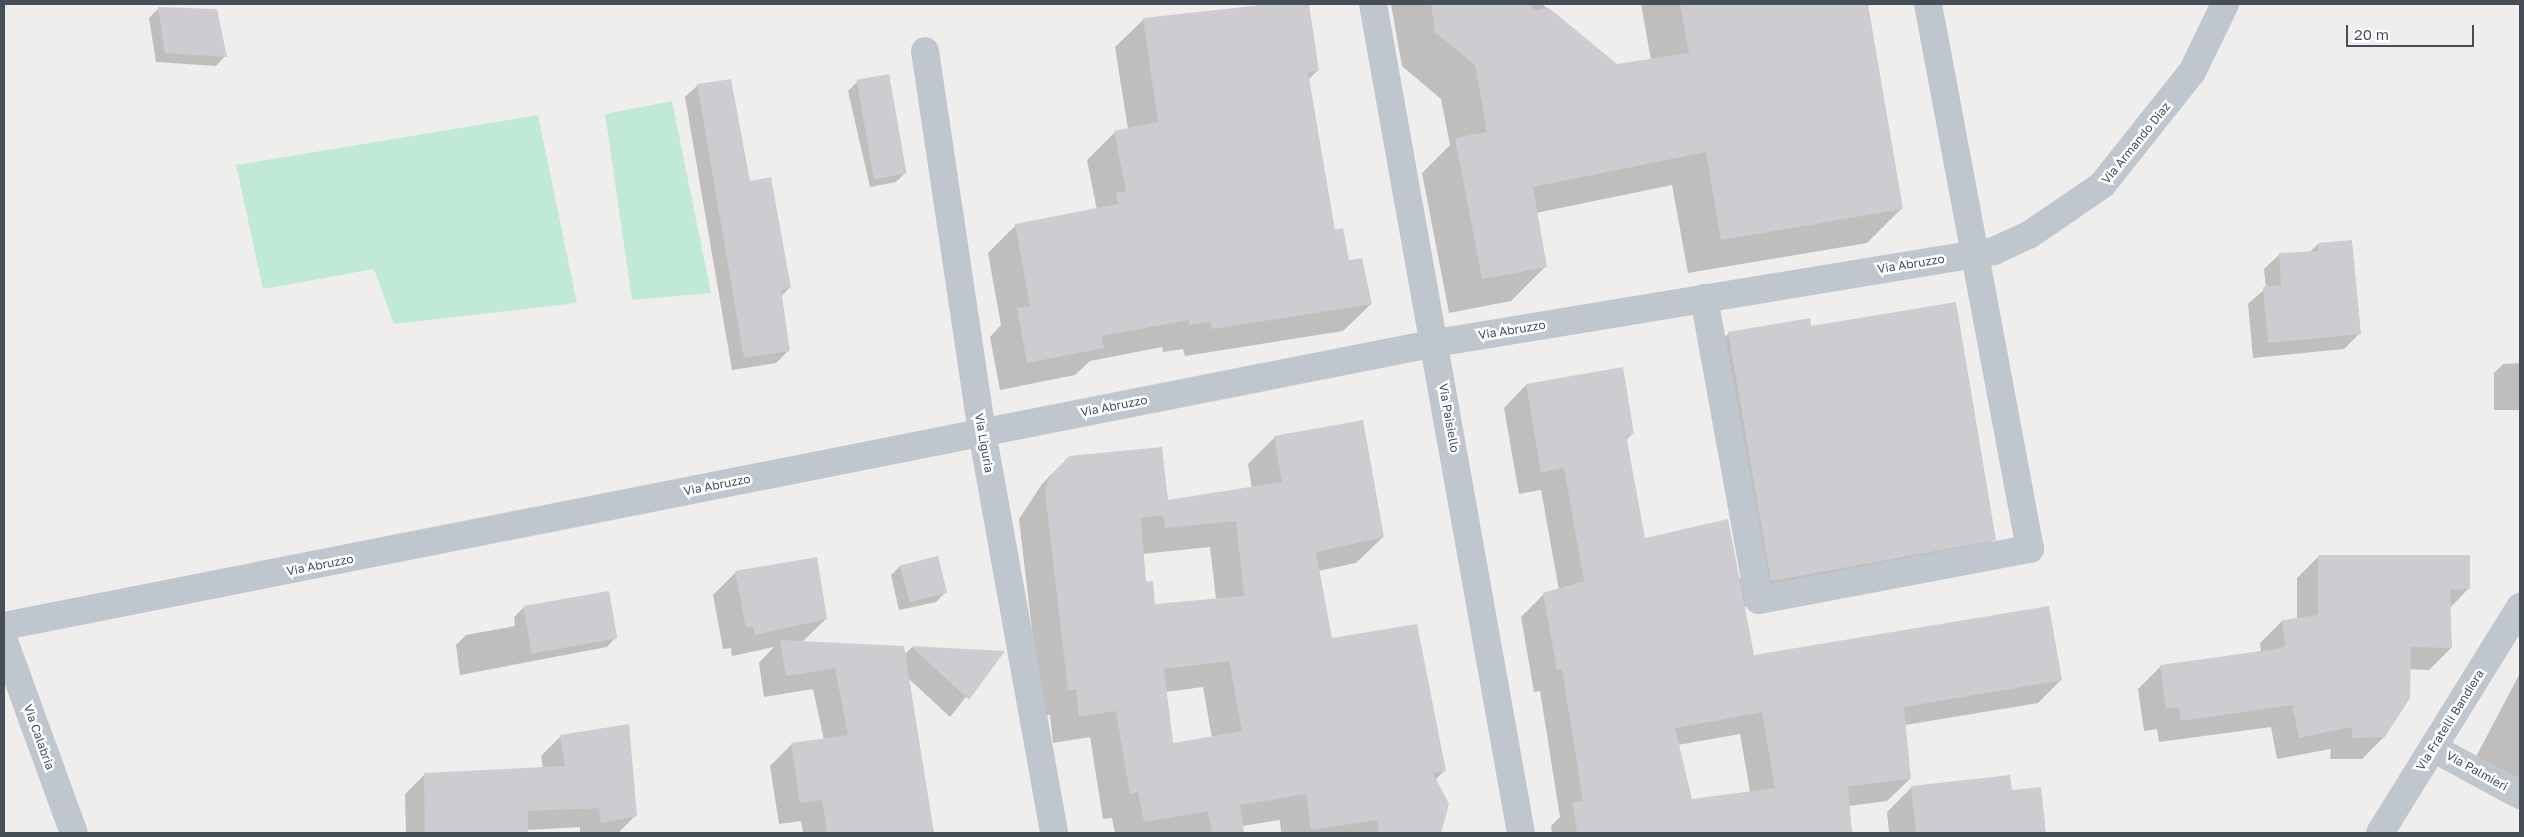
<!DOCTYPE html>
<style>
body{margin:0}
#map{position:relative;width:2524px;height:837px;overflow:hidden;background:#f0eeed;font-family:"Golos Text",sans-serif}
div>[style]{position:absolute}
.green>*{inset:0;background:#c0e9d6}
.shadow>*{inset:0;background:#0003}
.building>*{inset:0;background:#ccccd1;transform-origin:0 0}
.minor>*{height:28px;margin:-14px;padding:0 14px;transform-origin:14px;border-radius:14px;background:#c0c6ce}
span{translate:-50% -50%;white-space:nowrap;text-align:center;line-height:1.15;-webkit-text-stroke:5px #fff;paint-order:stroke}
.street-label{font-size:12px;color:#484e58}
.frame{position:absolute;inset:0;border:5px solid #484e58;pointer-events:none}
.scale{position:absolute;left:2346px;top:25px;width:128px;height:22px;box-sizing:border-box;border:2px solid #484e58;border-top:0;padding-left:6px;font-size:15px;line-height:18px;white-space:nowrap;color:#484e58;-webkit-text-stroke:4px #fff;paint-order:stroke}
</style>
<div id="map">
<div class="green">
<i style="clip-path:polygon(672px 101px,711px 293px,632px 300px,605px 114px)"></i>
<i style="clip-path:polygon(538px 115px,577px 303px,394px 324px,374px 269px,263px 289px,236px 165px)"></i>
</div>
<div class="shadow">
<i style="clip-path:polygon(1273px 4px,1307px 4px,1317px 71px,1308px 80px,1334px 231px,1371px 304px,1343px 331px,1185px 356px,1183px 349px,1163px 352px,1162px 347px,1090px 361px,1075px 375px,1000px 390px,990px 337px,1001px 325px,988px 253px,1016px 225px,1097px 210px,1087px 160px,1115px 132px,1128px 129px,1115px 47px,1143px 20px)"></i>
<i style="clip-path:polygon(1391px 4px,1542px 4px,1617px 66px,1651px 60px,1641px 4px,1866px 4px,1901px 209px,1867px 243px,1688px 273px,1672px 185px,1536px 213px,1545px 267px,1511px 301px,1449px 313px,1422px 173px,1450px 145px,1441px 99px,1402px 66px)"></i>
<i style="clip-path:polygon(159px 8px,225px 56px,216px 66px,156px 62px,149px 18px)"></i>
<i style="clip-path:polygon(857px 82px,906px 172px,896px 182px,870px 187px,848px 91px)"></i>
<i style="clip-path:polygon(698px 85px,749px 182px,790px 287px,781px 297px,789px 350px,776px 363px,732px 370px,685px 97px)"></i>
<i style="clip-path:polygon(2318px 244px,2359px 334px,2344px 349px,2253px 358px,2248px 304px,2266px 288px,2264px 269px,2280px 254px,2310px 252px)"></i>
<i style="clip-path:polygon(evenodd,1810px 327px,1994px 539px,1968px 565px,1744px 607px,1753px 657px,2061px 680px,2038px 703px,1905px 725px,1910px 779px,1887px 801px,1849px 806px,1852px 833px,1552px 833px,1551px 826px,1560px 817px,1540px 691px,1534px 692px,1521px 617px,1544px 594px,1559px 590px,1541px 490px,1519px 494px,1504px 408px,1526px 385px,1622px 369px,1633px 433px,1626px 440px,1644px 539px,1741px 579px,1703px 359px,1729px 333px,1810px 327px,1740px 734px,1750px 792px,1691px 800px,1678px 745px,1740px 734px)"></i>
<i style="clip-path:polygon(2520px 363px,2520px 410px,2494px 410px,2494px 373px,2503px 364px)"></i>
<i style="clip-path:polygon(evenodd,1275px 437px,1383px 537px,1356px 563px,1318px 571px,1331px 639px,1444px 771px,1435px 780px,1447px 804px,1440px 833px,1281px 833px,1280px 820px,1242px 826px,1243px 833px,1115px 833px,1112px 818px,1103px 819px,1090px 737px,1053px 743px,1050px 715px,1042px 716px,1019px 519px,1042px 484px,1069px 457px,1167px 502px,1252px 488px,1248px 464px,1275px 437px,1210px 547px,1216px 599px,1154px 605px,1145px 583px,1142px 554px,1210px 547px,1275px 437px,1203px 687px,1212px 738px,1172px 745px,1165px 692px,1203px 687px)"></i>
<i style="clip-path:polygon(2319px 556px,2468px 589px,2450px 608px,2451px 648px,2429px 670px,2409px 669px,2384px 737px,2362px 759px,2330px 759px,2331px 749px,2277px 759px,2271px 727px,2159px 742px,2157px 729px,2144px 731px,2138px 689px,2160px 667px,2261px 651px,2260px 643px,2282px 621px,2297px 619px,2297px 578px)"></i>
<i style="clip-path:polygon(816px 558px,826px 619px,802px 642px,904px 655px,911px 648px,1002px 652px,950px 717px,908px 678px,932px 833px,803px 833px,801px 821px,779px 824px,770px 766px,791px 745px,824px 740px,813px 689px,764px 697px,759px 663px,774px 647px,732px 656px,731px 648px,723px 649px,713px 595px,735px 573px)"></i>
<i style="clip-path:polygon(901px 565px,945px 593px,936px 602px,899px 610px,891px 575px)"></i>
<i style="clip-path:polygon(523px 608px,616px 637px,607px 647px,460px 675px,456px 645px,466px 635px,515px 626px,514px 617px)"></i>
<i style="clip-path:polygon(2520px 673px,2520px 802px,2468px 772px)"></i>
<i style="clip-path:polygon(561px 736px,635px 816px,618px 833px,580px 833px,580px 827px,527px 830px,527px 833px,406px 833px,405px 794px,425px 774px,543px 768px,541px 756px)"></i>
<i style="clip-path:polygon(1912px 787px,2011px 792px,2040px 788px,2044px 833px,1889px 833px,1887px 812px)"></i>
</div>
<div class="building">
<i style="clip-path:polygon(1271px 4px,1309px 4px,1319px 71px,1308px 72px,1335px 230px,1343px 228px,1349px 260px,1362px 258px,1372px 304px,1212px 329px,1210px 322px,1190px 325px,1189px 320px,1102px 336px,1104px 348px,1027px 363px,1017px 308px,1030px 306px,1015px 224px,1118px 204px,1116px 193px,1126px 191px,1114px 131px,1158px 122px,1143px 18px)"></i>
<i style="clip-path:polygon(1431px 4px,1531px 4px,1533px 11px,1549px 8px,1617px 64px,1689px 53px,1680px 4px,1868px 4px,1903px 209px,1721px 240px,1706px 152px,1533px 187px,1547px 267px,1482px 279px,1455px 138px,1487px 132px,1475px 65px,1435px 32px)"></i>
<i style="clip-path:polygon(158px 7px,217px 9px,227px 57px,165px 53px)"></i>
<i style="left:889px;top:74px;width:101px;height:33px;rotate:80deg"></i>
<i style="clip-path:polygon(731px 79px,750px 181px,771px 177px,791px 288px,781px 290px,790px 351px,744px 358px,697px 84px)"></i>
<i style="clip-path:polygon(2352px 240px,2361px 334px,2268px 343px,2263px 287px,2281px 285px,2279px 253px,2318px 251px,2318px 243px)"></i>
<i style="clip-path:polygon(1956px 302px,1996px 540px,1771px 581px,1728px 332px,1810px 318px,1811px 326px)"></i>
<i style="clip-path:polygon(evenodd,1623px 367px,1634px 434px,1626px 435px,1645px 538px,1728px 519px,1754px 655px,2049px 606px,2062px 680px,1904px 707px,1911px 779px,1848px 786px,1852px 833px,1577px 833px,1573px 802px,1583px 801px,1562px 669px,1557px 670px,1543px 593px,1584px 581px,1564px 468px,1541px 473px,1526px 384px,1623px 367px,1762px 712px,1775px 788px,1692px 799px,1675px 728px,1762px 712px)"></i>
<i style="clip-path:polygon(evenodd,1363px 420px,1384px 537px,1316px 552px,1332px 638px,1417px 624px,1446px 771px,1433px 773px,1449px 804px,1441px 833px,1379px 833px,1377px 820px,1311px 830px,1306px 794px,1240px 805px,1244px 833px,1212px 833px,1208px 811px,1144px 822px,1138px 792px,1130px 794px,1116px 711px,1079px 717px,1076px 689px,1068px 691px,1045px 492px,1049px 479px,1069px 456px,1162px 447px,1168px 500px,1282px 482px,1274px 436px,1363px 420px,1163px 515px,1165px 528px,1236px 521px,1244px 596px,1155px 604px,1153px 581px,1146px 582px,1141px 518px,1163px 515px,1363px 420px,1229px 661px,1242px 731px,1173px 743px,1164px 669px,1229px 661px)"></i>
<i style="clip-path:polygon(2318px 555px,2470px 555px,2470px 589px,2450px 590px,2452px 648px,2411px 647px,2410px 698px,2385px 737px,2352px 738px,2352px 727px,2299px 738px,2292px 705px,2181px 721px,2179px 707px,2166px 709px,2160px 665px,2277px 649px,2285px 646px,2282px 620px,2318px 615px)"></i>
<i style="left:938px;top:556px;width:38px;height:39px;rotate:76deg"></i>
<i style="clip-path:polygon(817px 557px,827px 619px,754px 635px,753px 626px,746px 628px,735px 571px)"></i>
<i style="left:609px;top:591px;width:48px;height:87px;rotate:80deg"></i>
<i style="clip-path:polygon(780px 640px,904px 646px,934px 833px,827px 833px,822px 800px,800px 803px,791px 743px,848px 735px,835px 668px,786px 676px)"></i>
<i style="clip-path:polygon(911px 646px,1005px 651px,969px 700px)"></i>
<i style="clip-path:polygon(629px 724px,637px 816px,601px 823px,599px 808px,528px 811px,528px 833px,425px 833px,424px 773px,565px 766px,560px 735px)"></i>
<i style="clip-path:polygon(2010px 775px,2012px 790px,2041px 787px,2046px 833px,1916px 833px,1911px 786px)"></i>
</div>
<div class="minor">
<i style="left:1373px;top:4px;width:842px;rotate:79.88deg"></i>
<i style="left:925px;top:51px;width:385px;rotate:81.5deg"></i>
<i style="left:982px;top:432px;width:407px;rotate:79.8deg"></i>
<i style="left:1704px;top:298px;width:307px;rotate:79.7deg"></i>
<i style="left:1759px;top:600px;width:276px;rotate:-10.7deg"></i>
<i style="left:2030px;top:549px;width:554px;rotate:-100.6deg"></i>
<i style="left:4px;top:626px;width:1460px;rotate:-11.18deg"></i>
<i style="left:1436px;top:343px;width:566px;rotate:-9.36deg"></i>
<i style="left:1994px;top:251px;width:38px;rotate:-25deg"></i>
<i style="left:2029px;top:235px;width:88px;rotate:-34.4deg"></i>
<i style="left:2102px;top:185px;width:144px;rotate:-51.5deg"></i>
<i style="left:2192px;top:72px;width:76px;rotate:-64.1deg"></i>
<i style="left:4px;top:641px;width:204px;rotate:70deg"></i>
<i style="left:2433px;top:748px;width:99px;rotate:28.4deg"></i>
<i style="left:2380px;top:833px;width:266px;rotate:-58.2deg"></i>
</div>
<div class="street-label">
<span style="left:2136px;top:143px;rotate:-51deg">Via Armando Diaz</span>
<span style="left:1911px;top:264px;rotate:-9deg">Via Abruzzo</span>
<span style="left:1512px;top:330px;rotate:-9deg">Via Abruzzo</span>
<span style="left:1114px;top:406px;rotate:-11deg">Via Abruzzo</span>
<span style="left:1449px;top:418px;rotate:80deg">Via Paisiello</span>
<span style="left:984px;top:443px;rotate:80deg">Via Liguria</span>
<span style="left:717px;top:485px;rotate:-11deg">Via Abruzzo</span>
<span style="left:320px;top:565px;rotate:-11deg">Via Abruzzo</span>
<span style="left:2450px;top:720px;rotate:-58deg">Via Fratelli Bandiera</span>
<span style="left:39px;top:737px;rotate:70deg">Via Calabria</span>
<span style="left:2477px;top:771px;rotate:29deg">Via Palmieri</span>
</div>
<div class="frame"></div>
<div class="scale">20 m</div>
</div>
